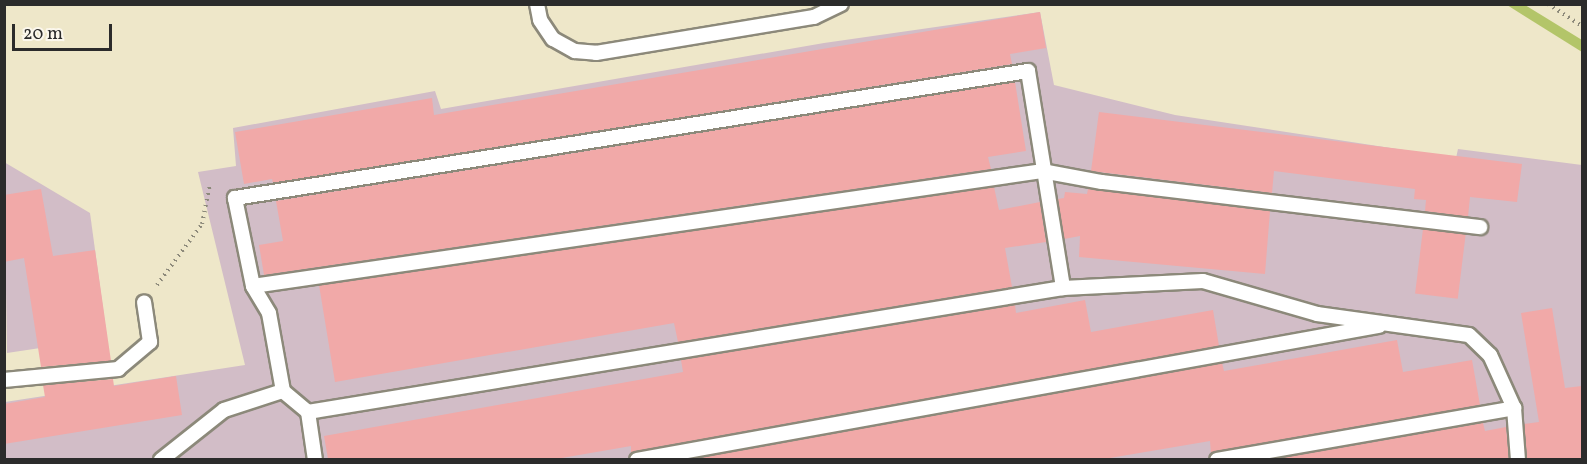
<!DOCTYPE html>
<style>
body{margin:0}
#map{position:relative;width:1587px;height:464px;overflow:hidden;background:#eee7c9;font-family:Vollkorn,serif}
div>[style]{position:absolute}
.industrial>*{inset:0;background:#d2bdc7}
.green>*{inset:0;background:#b3c569}
.building>*{inset:0;background:#f1a9a8;transform-origin:0 0}
.path>*{height:4px;margin-top:-2px;transform-origin:0;background:repeating-linear-gradient(90deg,#8c897a 0 1.5px,transparent 0 6px)}
.roads{filter:drop-shadow(2px 0 #8c897a) drop-shadow(-2px 0 #8c897a) drop-shadow(0 2px #8c897a) drop-shadow(0 -2px #8c897a)}
.service>*{height:14px;margin:-7px;padding:0 7px;transform-origin:7px;border-radius:7px;background:#fff}
span{translate:-50% -50%;white-space:nowrap;text-align:center;line-height:1.15;-webkit-text-stroke:4.5px #fbf7ec;paint-order:stroke}
.frame{position:absolute;inset:0;border:6px solid #2b2b2b;pointer-events:none}
.scale{position:absolute;left:12px;top:24px;width:100px;height:27px;box-sizing:border-box;border:3px solid #2b2b2b;border-top:0;padding-left:8px;font-size:18px;line-height:21px;white-space:nowrap;color:#2b2b2b;-webkit-text-stroke:4px #fbf7ec;paint-order:stroke}
</style>
<div id="map">
<div class="industrial">
<i style="clip-path:polygon(1040px 12px,1054px 85px,1175px 115px,1456px 158px,1458px 149px,1582px 165px,1582px 459px,5px 460px,5px 402px,245px 365px,198px 172px,236px 166px,233px 128px,435px 91px,441px 109px,824px 43px)"></i>
<i style="clip-path:polygon(4px 162px,90px 213px,107px 338px,7px 353px)"></i>
</div>
<div class="green">
<i style="clip-path:polygon(1507px 5px,1525px 5px,1582px 40px,1582px 52px)"></i>
</div>
<div class="building">
<i style="clip-path:polygon(1040px 12px,1046px 48px,1010px 54px,1012px 64px,273px 183px,272px 179px,244px 184px,235px 132px,432px 98px,434px 115px)"></i>
<i style="clip-path:polygon(1015px 82px,1026px 151px,988px 157px,991px 169px,264px 275px,259px 245px,283px 241px,276px 201px)"></i>
<i style="clip-path:polygon(1099px 112px,1522px 164px,1517px 202px,1470px 197px,1468px 217px,1425px 211px,1426px 200px,1414px 199px,1415px 189px,1274px 171px,1272px 193px,1091px 171px)"></i>
<i style="clip-path:polygon(994px 187px,999px 210px,1040px 202px,1046px 242px,1005px 248px,1012px 287px,678px 342px,674px 323px,335px 382px,319px 285px)"></i>
<i style="clip-path:polygon(41px 189px,53px 256px,95px 250px,111px 361px,41px 367px,24px 258px,4px 262px,4px 195px)"></i>
<i style="clip-path:polygon(1088px 189px,1270px 211px,1265px 274px,1079px 257px,1080px 236px,1064px 239px,1058px 199px,1064px 198px,1065px 192px,1087px 194px)"></i>
<i style="left:1423px;top:229px;width:43px;height:65px;rotate:7deg"></i>
<i style="clip-path:polygon(1085px 300px,1091px 332px,1213px 310px,1219px 346px,631px 453px,631px 446px,556px 459px,328px 459px,324px 436px,683px 372px,681px 360px,1015px 305px,1016px 313px)"></i>
<i style="clip-path:polygon(1552px 308px,1565px 388px,1582px 386px,1582px 459px,1527px 459px,1524px 424px,1539px 422px,1521px 313px)"></i>
<i style="clip-path:polygon(1397px 340px,1403px 372px,1472px 360px,1480px 405px,1211px 454px,1210px 441px,1104px 459px,690px 459px,1222px 363px,1224px 371px)"></i>
<i style="clip-path:polygon(176px 376px,182px 415px,4px 444px,4px 404px,45px 397px,43px 385px,113px 379px,114px 386px)"></i>
<i style="clip-path:polygon(1483px 423px,1485px 431px,1506px 427px,1509px 459px,1272px 459px)"></i>
</div>
<div class="path">
<i style="left:1548px;top:4px;width:40px;rotate:32.9deg"></i>
<i style="left:157px;top:285px;width:76px;rotate:-53.6deg"></i>
<i style="left:202px;top:224px;width:41px;rotate:-78.7deg"></i>
</div>
<div class="roads">
<div class="service">
<i style="left:537px;top:4px;width:16px;rotate:79deg"></i>
<i style="left:540px;top:20px;width:23px;rotate:56deg"></i>
<i style="left:553px;top:39px;width:25px;rotate:29deg"></i>
<i style="left:575px;top:51px;width:21px;rotate:5deg"></i>
<i style="left:596px;top:53px;width:221px;rotate:-9.4deg"></i>
<i style="left:814px;top:17px;width:30px;rotate:-26deg"></i>
<i style="left:253px;top:286px;width:797px;rotate:-8.29deg"></i>
<i style="left:1042px;top:171px;width:61px;rotate:10.4deg"></i>
<i style="left:1102px;top:182px;width:381px;rotate:6.8deg"></i>
<i style="left:4px;top:380px;width:115px;rotate:-5.5deg"></i>
<i style="left:118px;top:369px;width:42px;rotate:-40.2deg"></i>
<i style="left:150px;top:342px;width:40px;rotate:-98.5deg"></i>
<i style="left:308px;top:412px;width:765px;rotate:-9.33deg"></i>
<i style="left:1063px;top:288px;width:140px;rotate:-2.9deg"></i>
<i style="left:1203px;top:281px;width:119px;rotate:16.1deg"></i>
<i style="left:1317px;top:314px;width:153px;rotate:7.9deg"></i>
<i style="left:1469px;top:335px;width:29px;rotate:44deg"></i>
<i style="left:1490px;top:355px;width:58px;rotate:65.6deg"></i>
<i style="left:1514px;top:408px;width:52px;rotate:85.6deg"></i>
<i style="left:161px;top:460px;width:80px;rotate:-38.4deg"></i>
<i style="left:224px;top:410px;width:62px;rotate:-17.9deg"></i>
<i style="left:315px;top:460px;width:49px;rotate:-98.3deg"></i>
<i style="left:308px;top:412px;width:33px;rotate:-140deg"></i>
<i style="left:283px;top:391px;width:79px;rotate:-100.2deg"></i>
<i style="left:269px;top:313px;width:31px;rotate:-121deg"></i>
<i style="left:253px;top:286px;width:90px;rotate:-101.6deg"></i>
<i style="left:235px;top:198px;width:803px;rotate:-9.1deg"></i>
<i style="left:1028px;top:71px;width:220px;rotate:80.8deg"></i>
<i style="left:637px;top:460px;width:754px;rotate:-10.24deg"></i>
<i style="left:1217px;top:460px;width:302px;rotate:-9.9deg"></i>
</div>
</div>
<div class="frame"></div>
<div class="scale">20 m</div>
</div>
